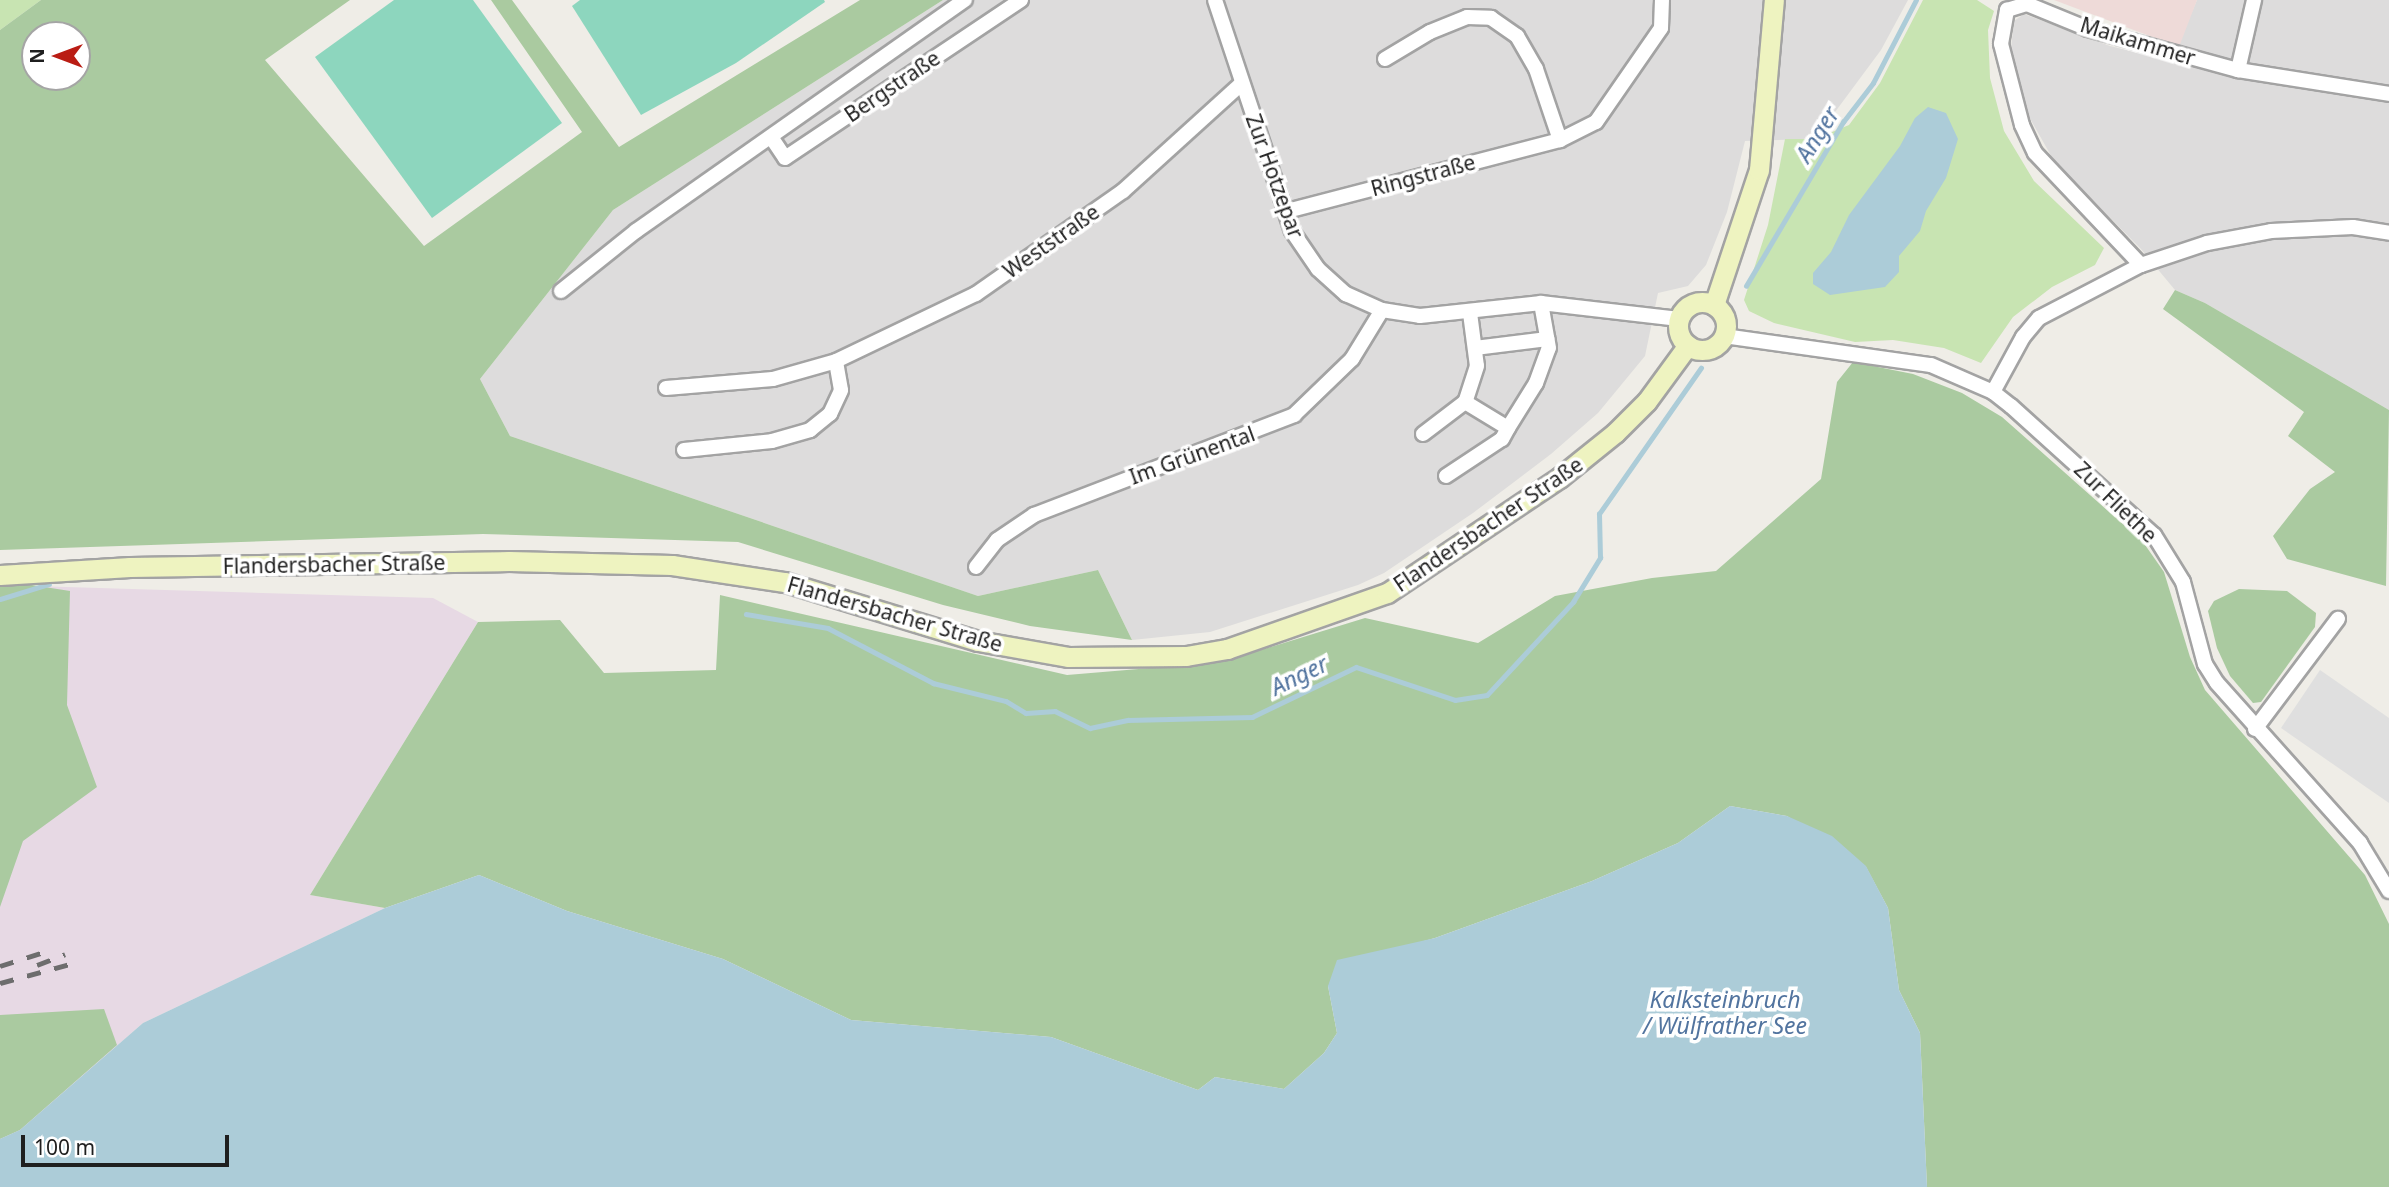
<!DOCTYPE html>
<meta charset="utf-8">
<style>
body{margin:0}
#map{position:relative;width:2389px;height:1187px;overflow:hidden;background:#efede7;font-family:"Noto Sans",sans-serif}
div>[style]{position:absolute}
.residential>*{inset:0;background:#dddcdc}
.commercial>*{inset:0;background:#eedad8}
.industrial>*{inset:0;background:#e7d9e4}
.grass>*{inset:0;background:#c8e4b2}
.forest>*{inset:0;background:#aacaa0}
.pitch>*{inset:0;background:#8dd6be}
.parking>*{inset:0;background:#dfdfdf}
.water>*{inset:0;background:#acccd8}
.stream>*{height:4.5px;margin:-2.25px;padding:0 2.25px;transform-origin:2.25px;border-radius:2.25px;background:#acccd8}
.roads{filter:drop-shadow(2px 0 #a3a3a3) drop-shadow(-2px 0 #a3a3a3) drop-shadow(0 2px #a3a3a3) drop-shadow(0 -2px #a3a3a3)}
.street>*{height:14px;margin:-7px;padding:0 7px;transform-origin:7px;border-radius:7px;background:#fff}
.secondary>*{height:19px;margin:-9.5px;padding:0 9.5px;transform-origin:9.5px;border-radius:9.5px;background:#eef3c0}
.secondary>.ring{margin:-9.5px;padding:0;box-sizing:content-box;background:none;border:19px solid #eef3c0;border-radius:50%}
.rail>*{height:4.5px;margin-top:-2.25px;transform-origin:0;background:repeating-linear-gradient(90deg,#6d6d6d 0 14px,transparent 0 28px)}
span{translate:-50% -50%;white-space:nowrap;text-align:center;line-height:1.15;-webkit-text-stroke:7px #fff;paint-order:stroke}
.street-label{font-size:21px;color:#1f1f1f}
.water-label{font-size:23px;color:#52749f;font-style:italic}
.north{position:absolute;left:21px;top:21px;width:70px;height:70px;box-sizing:border-box;background:#fff;border:2px solid #a5a5a5;border-radius:50%;rotate:270deg;font-size:19px;font-weight:700;line-height:28px;text-align:center;color:#1f1f1f}
.north::after{content:'';display:block;margin:auto;width:24px;height:32px;background:#ba1d14;clip-path:polygon(50% 0,100% 100%,50% 72%,0 100%)}
.scale{position:absolute;left:21px;top:1135px;width:208px;height:32px;box-sizing:border-box;border:4px solid #1f1f1f;border-top:0;padding-left:9px;font-size:21px;line-height:24px;white-space:nowrap;color:#1f1f1f;-webkit-text-stroke:5px #fff;paint-order:stroke}
</style>
<div id="map">
<div class="residential">
<i style="clip-path:polygon(943px 0,1908px 0,1881px 50px,1815px 139px,1745px 141px,1727px 212px,1706px 265px,1688px 286px,1658px 293px,1645px 356px,1598px 413px,1551px 454px,1473px 513px,1384px 573px,1358px 585px,1210px 632px,1132px 640px,1098px 570px,978px 596px,510px 436px,480px 379px,613px 210px)"></i>
<i style="clip-path:polygon(2197px 0,2389px 0,2389px 410px,2205px 303px,2175px 290px,2141px 249px,2054px 161px,2028px 115px,2011px 48px,2014px 21px,2024px 14px,2110px 46px,2171px 61px)"></i>
</div>
<div class="commercial">
<i style="clip-path:polygon(2054px 0,2197px 0,2179px 47px)"></i>
</div>
<div class="industrial">
<i style="clip-path:polygon(0 585px,433px 598px,478px 622px,310px 895px,385px 908px,143px 1023px,20px 1130px,0 1139px)"></i>
</div>
<div class="grass">
<i style="clip-path:polygon(0 0,41px 0,0 30px)"></i>
<i style="clip-path:polygon(1923px 0,1977px 0,1994px 11px,1988px 30px,1990px 78px,2004px 131px,2034px 181px,2104px 248px,2095px 265px,2052px 287px,2013px 317px,1981px 363px,1944px 348px,1893px 340px,1855px 342px,1774px 323px,1749px 311px,1744px 300px,1768px 225px,1785px 139px,1815px 139px,1849px 125px,1880px 83px)"></i>
</div>
<div class="forest">
<i style="clip-path:polygon(evenodd,41px 0,350px 0,265px 60px,424px 246px,582px 132px,491px 0,512px 0,619px 147px,860px 0,943px 0,613px 210px,480px 379px,510px 436px,978px 596px,1098px 570px,1132px 640px,1030px 626px,943px 605px,738px 542px,483px 534px,0 550px,0 30px,41px 0,35px 35px,77px 35px,77px 77px,35px 77px,35px 35px)"></i>
<i style="clip-path:polygon(2175px 290px,2205px 303px,2389px 410px,2386px 586px,2287px 559px,2273px 536px,2310px 489px,2335px 472px,2288px 436px,2304px 412px,2163px 309px)"></i>
<i style="clip-path:polygon(1853px 362px,1913px 374px,1962px 393px,2002px 417px,2143px 542px,2164px 572px,2190px 657px,2205px 690px,2365px 875px,2389px 924px,2389px 1187px,1927px 1187px,1920px 1033px,1899px 990px,1888px 908px,1866px 867px,1787px 816px,1730px 806px,1678px 843px,1592px 881px,1435px 938px,1388px 951px,1328px 986px,1337px 1033px,1324px 1053px,1284px 1089px,1215px 1077px,1198px 1090px,1051px 1037px,851px 1020px,723px 959px,567px 911px,479px 875px,385px 908px,310px 895px,478px 622px,560px 620px,604px 673px,716px 670px,720px 595px,1067px 675px,1222px 662px,1365px 618px,1478px 643px,1555px 596px,1652px 578px,1716px 571px,1821px 479px,1837px 382px)"></i>
<i style="clip-path:polygon(0 580px,70px 591px,67px 705px,97px 787px,23px 841px,0 907px)"></i>
<i style="clip-path:polygon(2239px 589px,2287px 591px,2316px 613px,2315px 627px,2261px 702px,2253px 703px,2230px 676px,2217px 648px,2208px 611px,2214px 601px)"></i>
<i style="clip-path:polygon(104px 1009px,117px 1045px,20px 1130px,0 1139px,0 1015px)"></i>
</div>
<div class="pitch">
<i style="clip-path:polygon(394px 0,473px 0,562px 123px,432px 218px,315px 57px)"></i>
<i style="clip-path:polygon(580px 0,824px 0,825px 2px,736px 63px,641px 115px,572px 6px)"></i>
</div>
<div class="parking">
<i style="clip-path:polygon(2320px 670px,2389px 718px,2389px 803px,2281px 728px)"></i>
</div>
<div class="water">
<i style="clip-path:polygon(1928px 107px,1946px 113px,1958px 139px,1946px 178px,1926px 211px,1920px 231px,1899px 256px,1899px 272px,1885px 287px,1830px 295px,1813px 284px,1813px 273px,1831px 252px,1849px 215px,1900px 146px,1915px 118px)"></i>
<i style="clip-path:polygon(1730px 806px,1787px 816px,1832px 836px,1866px 866px,1888px 908px,1899px 990px,1920px 1033px,1927px 1187px,0 1187px,0 1139px,20px 1130px,143px 1023px,385px 908px,479px 875px,567px 911px,723px 959px,851px 1020px,1051px 1037px,1198px 1090px,1215px 1077px,1284px 1089px,1324px 1053px,1337px 1033px,1328px 986px,1337px 960px,1435px 938px,1592px 881px,1678px 843px)"></i>
</div>
<div class="stream">
<i style="left:1746px;top:286px;width:191px;rotate:-59.4deg"></i>
<i style="left:1843px;top:122px;width:49px;rotate:-52.4deg"></i>
<i style="left:1873px;top:83px;width:93px;rotate:-62.6deg"></i>
<i style="left:0;top:599px;width:51px;rotate:-17deg"></i>
<i style="left:746px;top:614px;width:83px;rotate:9.7deg"></i>
<i style="left:828px;top:628px;width:119px;rotate:27.6deg"></i>
<i style="left:933px;top:683px;width:75px;rotate:13.9deg"></i>
<i style="left:1006px;top:701px;width:23px;rotate:31deg"></i>
<i style="left:1026px;top:713px;width:29px;rotate:-4deg"></i>
<i style="left:1055px;top:711px;width:39px;rotate:26deg"></i>
<i style="left:1090px;top:728px;width:39px;rotate:-12deg"></i>
<i style="left:1128px;top:720px;width:124px;rotate:-1.4deg"></i>
<i style="left:1252px;top:717px;width:115px;rotate:-25.7deg"></i>
<i style="left:1356px;top:667px;width:104px;rotate:18.4deg"></i>
<i style="left:1455px;top:700px;width:32px;rotate:-9deg"></i>
<i style="left:1487px;top:695px;width:127px;rotate:-47.2deg"></i>
<i style="left:1573px;top:602px;width:52px;rotate:-58.5deg"></i>
<i style="left:1600px;top:558px;width:44px;rotate:-91.3deg"></i>
<i style="left:1599px;top:514px;width:178px;rotate:-55.1deg"></i>
</div>
<div class="roads">
<div class="street">
<i style="left:1215px;top:0;width:243px;rotate:71.6deg"></i>
<i style="left:1292px;top:231px;width:46px;rotate:55.6deg"></i>
<i style="left:1318px;top:269px;width:38px;rotate:42deg"></i>
<i style="left:1346px;top:294px;width:39px;rotate:24deg"></i>
<i style="left:1382px;top:310px;width:38px;rotate:9deg"></i>
<i style="left:1420px;top:316px;width:122px;rotate:-6.1deg"></i>
<i style="left:1541px;top:303px;width:139px;rotate:6.6deg"></i>
<i style="left:1385px;top:59px;width:52px;rotate:-31deg"></i>
<i style="left:1430px;top:32px;width:40px;rotate:-22deg"></i>
<i style="left:1467px;top:17px;width:24px;rotate:2deg"></i>
<i style="left:1491px;top:18px;width:32px;rotate:35deg"></i>
<i style="left:1517px;top:36px;width:38px;rotate:60deg"></i>
<i style="left:1536px;top:69px;width:75px;rotate:71.3deg"></i>
<i style="left:2238px;top:70px;width:72px;rotate:-77.1deg"></i>
<i style="left:771px;top:137px;width:25px;rotate:56deg"></i>
<i style="left:785px;top:158px;width:284px;rotate:-33.8deg"></i>
<i style="left:1287px;top:211px;width:282px;rotate:-14.6deg"></i>
<i style="left:1560px;top:140px;width:40px;rotate:-26.6deg"></i>
<i style="left:1596px;top:122px;width:114px;rotate:-55.3deg"></i>
<i style="left:1661px;top:28px;width:28px;rotate:-88deg"></i>
<i style="left:2141px;top:265px;width:154px;rotate:-133.4deg"></i>
<i style="left:2035px;top:153px;width:31px;rotate:-115deg"></i>
<i style="left:2022px;top:125px;width:84px;rotate:-104.5deg"></i>
<i style="left:2001px;top:44px;width:35px;rotate:-80deg"></i>
<i style="left:2007px;top:10px;width:21px;rotate:-17deg"></i>
<i style="left:2027px;top:4px;width:66px;rotate:22.3deg"></i>
<i style="left:2088px;top:29px;width:156px;rotate:15.3deg"></i>
<i style="left:2238px;top:70px;width:153px;rotate:9deg"></i>
<i style="left:561px;top:291px;width:96px;rotate:-38.7deg"></i>
<i style="left:636px;top:231px;width:402px;rotate:-35.1deg"></i>
<i style="left:1470px;top:313px;width:53px;rotate:82.5deg"></i>
<i style="left:1477px;top:366px;width:38px;rotate:108deg"></i>
<i style="left:1465px;top:402px;width:50px;rotate:31.2deg"></i>
<i style="left:1508px;top:428px;width:53px;rotate:-58.1deg"></i>
<i style="left:1536px;top:383px;width:37px;rotate:-70deg"></i>
<i style="left:1549px;top:348px;width:46px;rotate:-100.1deg"></i>
<i style="left:1724px;top:336px;width:209px;rotate:8deg"></i>
<i style="left:1931px;top:365px;width:68px;rotate:23.5deg"></i>
<i style="left:1993px;top:392px;width:23px;rotate:38deg"></i>
<i style="left:2011px;top:406px;width:193px;rotate:42.1deg"></i>
<i style="left:2154px;top:535px;width:55px;rotate:58.3deg"></i>
<i style="left:2183px;top:582px;width:85px;rotate:75deg"></i>
<i style="left:2205px;top:664px;width:22px;rotate:58deg"></i>
<i style="left:2217px;top:683px;width:215px;rotate:48.2deg"></i>
<i style="left:2360px;top:843px;width:56px;rotate:58.9deg"></i>
<i style="left:1475px;top:348px;width:73px;rotate:-7.1deg"></i>
<i style="left:666px;top:388px;width:107px;rotate:-4.8deg"></i>
<i style="left:773px;top:379px;width:66px;rotate:-15.9deg"></i>
<i style="left:836px;top:361px;width:155px;rotate:-25.6deg"></i>
<i style="left:976px;top:294px;width:179px;rotate:-35deg"></i>
<i style="left:1123px;top:191px;width:159px;rotate:-42.2deg"></i>
<i style="left:1993px;top:392px;width:63px;rotate:-61.4deg"></i>
<i style="left:2023px;top:337px;width:25px;rotate:-50deg"></i>
<i style="left:2039px;top:318px;width:115px;rotate:-27.5deg"></i>
<i style="left:2141px;top:265px;width:70px;rotate:-18.4deg"></i>
<i style="left:2207px;top:243px;width:65px;rotate:-10.6deg"></i>
<i style="left:2271px;top:231px;width:82px;rotate:-2.8deg"></i>
<i style="left:2353px;top:227px;width:36px;rotate:9deg"></i>
<i style="left:1423px;top:434px;width:53px;rotate:-37.3deg"></i>
<i style="left:684px;top:450px;width:88px;rotate:-5.8deg"></i>
<i style="left:772px;top:441px;width:40px;rotate:-16deg"></i>
<i style="left:810px;top:430px;width:26px;rotate:-39deg"></i>
<i style="left:830px;top:414px;width:26px;rotate:-65deg"></i>
<i style="left:841px;top:390px;width:29px;rotate:-100deg"></i>
<i style="left:1446px;top:476px;width:67px;rotate:-33.5deg"></i>
<i style="left:1502px;top:439px;width:13px;rotate:-61deg"></i>
<i style="left:976px;top:567px;width:34px;rotate:-52deg"></i>
<i style="left:997px;top:540px;width:45px;rotate:-34deg"></i>
<i style="left:1034px;top:515px;width:279px;rotate:-21deg"></i>
<i style="left:1294px;top:415px;width:81px;rotate:-44deg"></i>
<i style="left:1352px;top:359px;width:57px;rotate:-58.5deg"></i>
<i style="left:2255px;top:729px;width:138px;rotate:-53deg"></i>
</div>
<div class="secondary">
<i class="ring" style="left:1678px;top:302px;width:29px;height:29px"></i>
<i style="left:1714px;top:305px;width:142px;rotate:-71.6deg"></i>
<i style="left:1759px;top:170px;width:171px;rotate:-85deg"></i>
<i style="left:0;top:575px;width:130px;rotate:-3.5deg"></i>
<i style="left:130px;top:567px;width:379px;rotate:-0.9deg"></i>
<i style="left:509px;top:561px;width:163px;rotate:1.4deg"></i>
<i style="left:672px;top:565px;width:114px;rotate:8.6deg"></i>
<i style="left:785px;top:582px;width:202px;rotate:17deg"></i>
<i style="left:978px;top:641px;width:91px;rotate:10.1deg"></i>
<i style="left:1068px;top:657px;width:118px;rotate:-0.5deg"></i>
<i style="left:1186px;top:656px;width:42px;rotate:-9.7deg"></i>
<i style="left:1227px;top:649px;width:170px;rotate:-19.3deg"></i>
<i style="left:1387px;top:593px;width:207px;rotate:-33.8deg"></i>
<i style="left:1559px;top:478px;width:72px;rotate:-38.8deg"></i>
<i style="left:1615px;top:433px;width:45px;rotate:-45deg"></i>
<i style="left:1647px;top:401px;width:69px;rotate:-53.8deg"></i>
</div>
</div>
<div class="rail">
<i style="left:37px;top:965px;width:30px;rotate:-21deg"></i>
<i style="left:0;top:966px;width:49px;rotate:-17.7deg"></i>
<i style="left:0;top:983px;width:73px;rotate:-15.2deg"></i>
</div>
<div class="street-label">
<span style="left:2138px;top:41px;rotate:17deg">Maikammer</span>
<span style="left:892px;top:86px;rotate:-34deg">Bergstraße</span>
<span style="left:1423px;top:175px;rotate:-15deg">Ringstraße</span>
<span style="left:1275px;top:176px;rotate:70deg">Zur Hotzepar</span>
<span style="left:1051px;top:241px;rotate:-35deg">Weststraße</span>
<span style="left:1192px;top:455px;rotate:-20deg">Im Grünental</span>
<span style="left:2116px;top:502px;rotate:44deg">Zur Fliethe</span>
<span style="left:1488px;top:524px;rotate:-34deg">Flandersbacher Straße</span>
<span style="left:334px;top:564px;rotate:-1deg">Flandersbacher Straße</span>
<span style="left:895px;top:614px;rotate:16deg">Flandersbacher Straße</span>
</div>
<div class="water-label">
<span style="left:1817px;top:134px;rotate:-58deg">Anger</span>
<span style="left:1299px;top:675px;rotate:-26deg">Anger</span>
<span style="left:1725px;top:1012px">Kalksteinbruch<br>/ Wülfrather See</span>
</div>
<div class="north">N</div>
<div class="scale">100 m</div>
</div>
